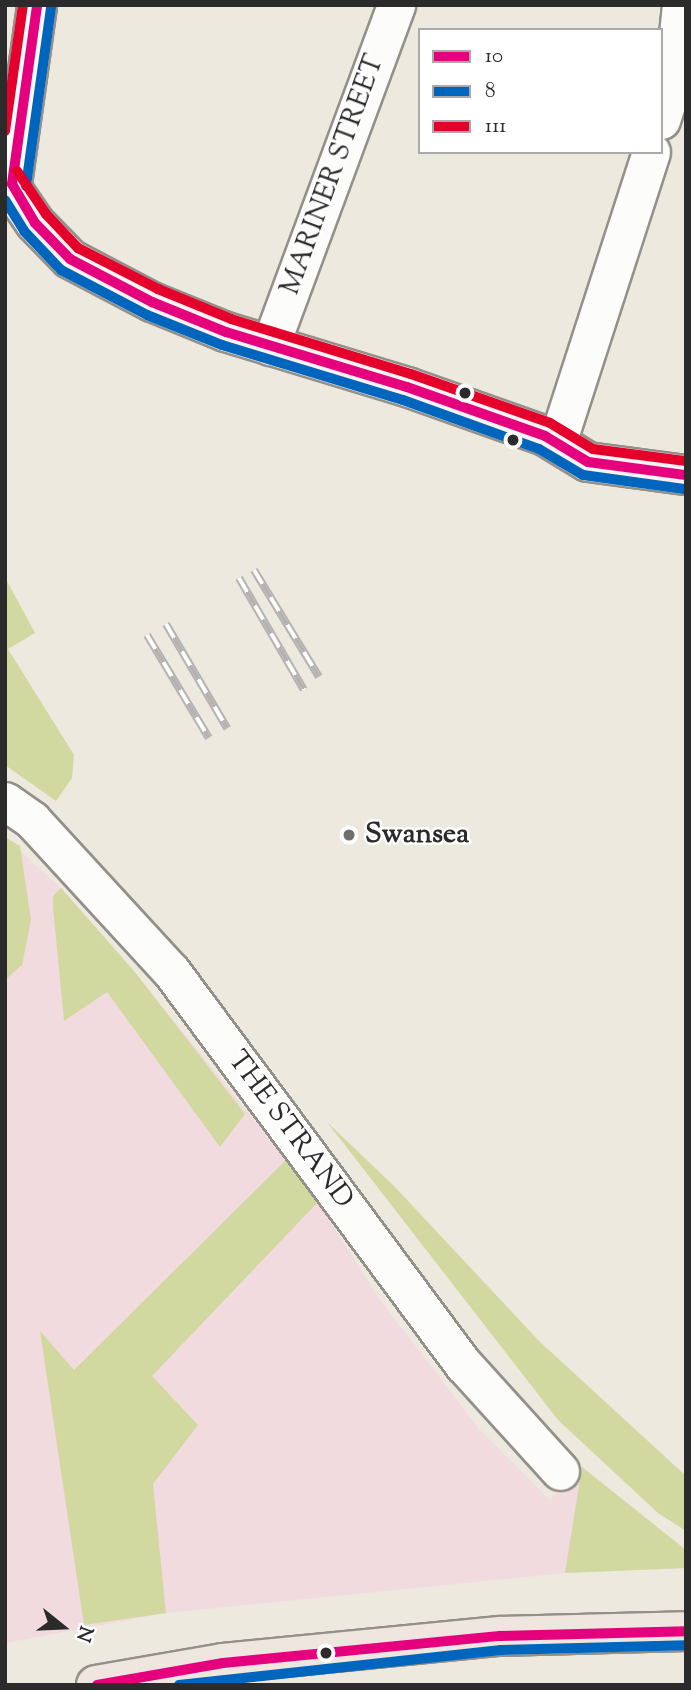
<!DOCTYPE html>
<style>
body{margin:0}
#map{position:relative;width:691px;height:1690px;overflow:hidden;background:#eee9de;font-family:"Sorts Mill Goudy",serif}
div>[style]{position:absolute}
.built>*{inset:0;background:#f1dbdf}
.green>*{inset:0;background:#d1d8a0}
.roads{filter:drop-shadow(2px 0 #93908a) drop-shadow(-2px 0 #93908a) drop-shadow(0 2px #93908a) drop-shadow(0 -2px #93908a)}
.minor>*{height:37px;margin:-18.5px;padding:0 18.5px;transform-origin:18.5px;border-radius:18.5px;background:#fcfcfa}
.tertiary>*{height:38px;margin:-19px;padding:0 19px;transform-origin:19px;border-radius:19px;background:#fcfcfa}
.secondary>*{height:38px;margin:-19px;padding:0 19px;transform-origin:19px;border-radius:19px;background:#f6f3f0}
.primary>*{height:38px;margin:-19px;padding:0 19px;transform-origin:19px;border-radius:19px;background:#efe6df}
.rail>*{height:8px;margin-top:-4px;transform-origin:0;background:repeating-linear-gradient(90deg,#fff 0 16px,#b4b3b2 0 32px);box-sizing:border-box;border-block:2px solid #b4b3b2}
.bus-1>*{height:10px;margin:-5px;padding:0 5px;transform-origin:5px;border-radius:5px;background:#e5007d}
.bus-2>*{height:10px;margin:-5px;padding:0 5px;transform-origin:5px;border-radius:5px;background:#0065bd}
.bus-3>*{height:10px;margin:-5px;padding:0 5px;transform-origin:5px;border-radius:5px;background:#e4002b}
.dots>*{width:19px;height:19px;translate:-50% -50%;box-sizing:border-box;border:4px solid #fff;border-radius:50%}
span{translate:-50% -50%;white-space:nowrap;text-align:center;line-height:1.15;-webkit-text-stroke:5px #fff;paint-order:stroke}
.street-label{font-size:28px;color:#2b2b2b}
.poi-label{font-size:28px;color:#2b2b2b;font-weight:700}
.left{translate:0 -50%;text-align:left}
.frame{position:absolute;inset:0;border:7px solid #2b2b2b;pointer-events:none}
.legend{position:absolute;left:418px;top:28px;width:245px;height:126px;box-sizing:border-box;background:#fff;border:2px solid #aaa;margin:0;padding:9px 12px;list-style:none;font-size:21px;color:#2b2b2b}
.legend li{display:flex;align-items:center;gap:14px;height:35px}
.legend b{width:35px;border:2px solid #aaa}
.north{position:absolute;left:28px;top:1592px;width:70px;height:70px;-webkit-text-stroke:5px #fff;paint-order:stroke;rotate:108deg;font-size:19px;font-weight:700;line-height:28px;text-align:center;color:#2b2b2b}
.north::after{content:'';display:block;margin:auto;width:24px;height:32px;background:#2b2b2b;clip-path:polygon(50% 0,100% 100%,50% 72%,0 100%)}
</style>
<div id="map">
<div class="built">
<i style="clip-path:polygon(5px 837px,61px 888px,134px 971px,286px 1160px,318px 1202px,378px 1297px,480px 1430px,550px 1500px,582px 1467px,686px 1550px,686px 1568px,565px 1573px,166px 1613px,5px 1643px)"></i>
</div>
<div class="green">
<i style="clip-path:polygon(7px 581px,35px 633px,8px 649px,74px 755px,72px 778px,56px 801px,5px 765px)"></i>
<i style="clip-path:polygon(5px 837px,20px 846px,31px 920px,22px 965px,5px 980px)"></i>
<i style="clip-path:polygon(61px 888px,134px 971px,245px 1114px,220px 1147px,107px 992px,64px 1021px,53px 907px,53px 896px)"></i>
<i style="clip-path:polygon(327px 1122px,394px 1186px,539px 1341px,686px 1476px,686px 1531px,658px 1513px,558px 1420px)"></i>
<i style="clip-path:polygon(286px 1160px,318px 1202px,152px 1376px,198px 1425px,153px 1484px,166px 1613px,84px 1625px,40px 1331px,74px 1370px)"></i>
<i style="clip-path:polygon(582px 1467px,686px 1550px,686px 1568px,565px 1573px)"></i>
</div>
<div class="roads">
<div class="minor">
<i style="left:661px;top:120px;width:40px;rotate:-72deg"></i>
<i style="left:673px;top:82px;width:77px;rotate:-84.1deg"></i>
<i style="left:270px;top:346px;width:364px;rotate:-69.7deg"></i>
<i style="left:557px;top:443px;width:306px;rotate:-72.1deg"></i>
<i style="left:5px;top:801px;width:33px;rotate:35deg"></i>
<i style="left:32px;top:820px;width:205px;rotate:47.4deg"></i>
<i style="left:171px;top:971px;width:491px;rotate:53.4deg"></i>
<i style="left:464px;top:1365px;width:143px;rotate:47.8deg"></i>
</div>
<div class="tertiary">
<i style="left:12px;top:184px;width:181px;rotate:-82deg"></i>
</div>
<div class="secondary">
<i style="left:5px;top:179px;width:53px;rotate:55.7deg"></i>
<i style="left:35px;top:223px;width:50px;rotate:45.8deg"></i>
<i style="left:70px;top:259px;width:93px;rotate:27.7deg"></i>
<i style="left:152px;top:302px;width:80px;rotate:22.1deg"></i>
<i style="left:226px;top:332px;width:189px;rotate:16.9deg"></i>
<i style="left:407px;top:387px;width:146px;rotate:19.5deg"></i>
<i style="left:545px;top:436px;width:50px;rotate:31.2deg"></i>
<i style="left:588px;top:462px;width:99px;rotate:7.6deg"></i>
</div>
<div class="primary">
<i style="left:96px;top:1685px;width:129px;rotate:-9.8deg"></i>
<i style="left:223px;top:1663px;width:278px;rotate:-5.6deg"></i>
<i style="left:500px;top:1636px;width:186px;rotate:-1.5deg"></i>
</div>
</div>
<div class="rail">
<i style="left:254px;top:570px;width:125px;rotate:58.7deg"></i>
<i style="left:239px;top:578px;width:129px;rotate:59.9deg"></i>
<i style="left:166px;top:624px;width:121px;rotate:59.6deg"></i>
<i style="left:147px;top:635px;width:120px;rotate:59deg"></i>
</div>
<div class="bus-1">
<i style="left:12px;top:184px;width:45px;rotate:59.5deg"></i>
<i style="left:35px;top:223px;width:50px;rotate:45.8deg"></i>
<i style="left:70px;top:259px;width:93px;rotate:27.7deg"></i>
<i style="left:152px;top:302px;width:80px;rotate:22.1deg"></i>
<i style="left:226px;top:332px;width:189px;rotate:16.9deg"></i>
<i style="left:407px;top:387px;width:146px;rotate:19.5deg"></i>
<i style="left:545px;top:436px;width:50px;rotate:31.2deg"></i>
<i style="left:588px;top:462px;width:99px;rotate:7.6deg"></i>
<i style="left:12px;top:184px;width:181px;rotate:-82deg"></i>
<i style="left:97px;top:1685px;width:128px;rotate:-9.9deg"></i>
<i style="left:223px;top:1663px;width:278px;rotate:-5.6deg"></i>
<i style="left:500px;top:1636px;width:186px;rotate:-1.5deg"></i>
</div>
<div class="bus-2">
<i style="left:26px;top:186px;width:181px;rotate:-82deg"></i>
<i style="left:5px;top:200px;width:36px;rotate:58deg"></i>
<i style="left:24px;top:231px;width:54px;rotate:46.5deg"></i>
<i style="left:61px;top:270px;width:97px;rotate:27.6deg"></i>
<i style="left:147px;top:315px;width:81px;rotate:21.8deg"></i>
<i style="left:222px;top:345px;width:189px;rotate:16.9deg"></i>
<i style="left:403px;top:400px;width:145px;rotate:19.8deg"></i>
<i style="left:539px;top:449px;width:51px;rotate:30.6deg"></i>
<i style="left:583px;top:475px;width:102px;rotate:7.9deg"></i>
<i style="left:179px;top:1685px;width:324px;rotate:-6.2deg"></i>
<i style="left:501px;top:1650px;width:185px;rotate:-1.5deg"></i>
</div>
<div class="bus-3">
<i style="left:5px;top:131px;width:127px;rotate:-81.9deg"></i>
<i style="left:17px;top:171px;width:52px;rotate:56deg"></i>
<i style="left:46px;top:214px;width:47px;rotate:46.7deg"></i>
<i style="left:78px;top:248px;width:90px;rotate:27.1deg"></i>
<i style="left:158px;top:289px;width:79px;rotate:22.3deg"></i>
<i style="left:231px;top:319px;width:188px;rotate:17deg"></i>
<i style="left:411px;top:374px;width:147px;rotate:19.4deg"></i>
<i style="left:550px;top:423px;width:50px;rotate:31.2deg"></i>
<i style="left:593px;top:449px;width:94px;rotate:7.4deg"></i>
</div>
<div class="dots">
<i style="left:465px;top:393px;background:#2b2b2b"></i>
<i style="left:513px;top:440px;background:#2b2b2b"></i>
<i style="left:349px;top:835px;background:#6f6e6a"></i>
<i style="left:326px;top:1653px;background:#2b2b2b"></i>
</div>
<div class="street-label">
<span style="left:333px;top:175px;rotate:-70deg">MARINER STREET</span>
<span style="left:290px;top:1130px;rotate:53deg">THE STRAND</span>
</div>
<div class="poi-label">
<span class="left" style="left:365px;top:835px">Swansea</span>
</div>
<div class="frame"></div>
<ul class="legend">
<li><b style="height:9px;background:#e5007d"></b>10</li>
<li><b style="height:9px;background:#0065bd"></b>8</li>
<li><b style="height:9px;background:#e4002b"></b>111</li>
</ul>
<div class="north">N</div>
</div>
